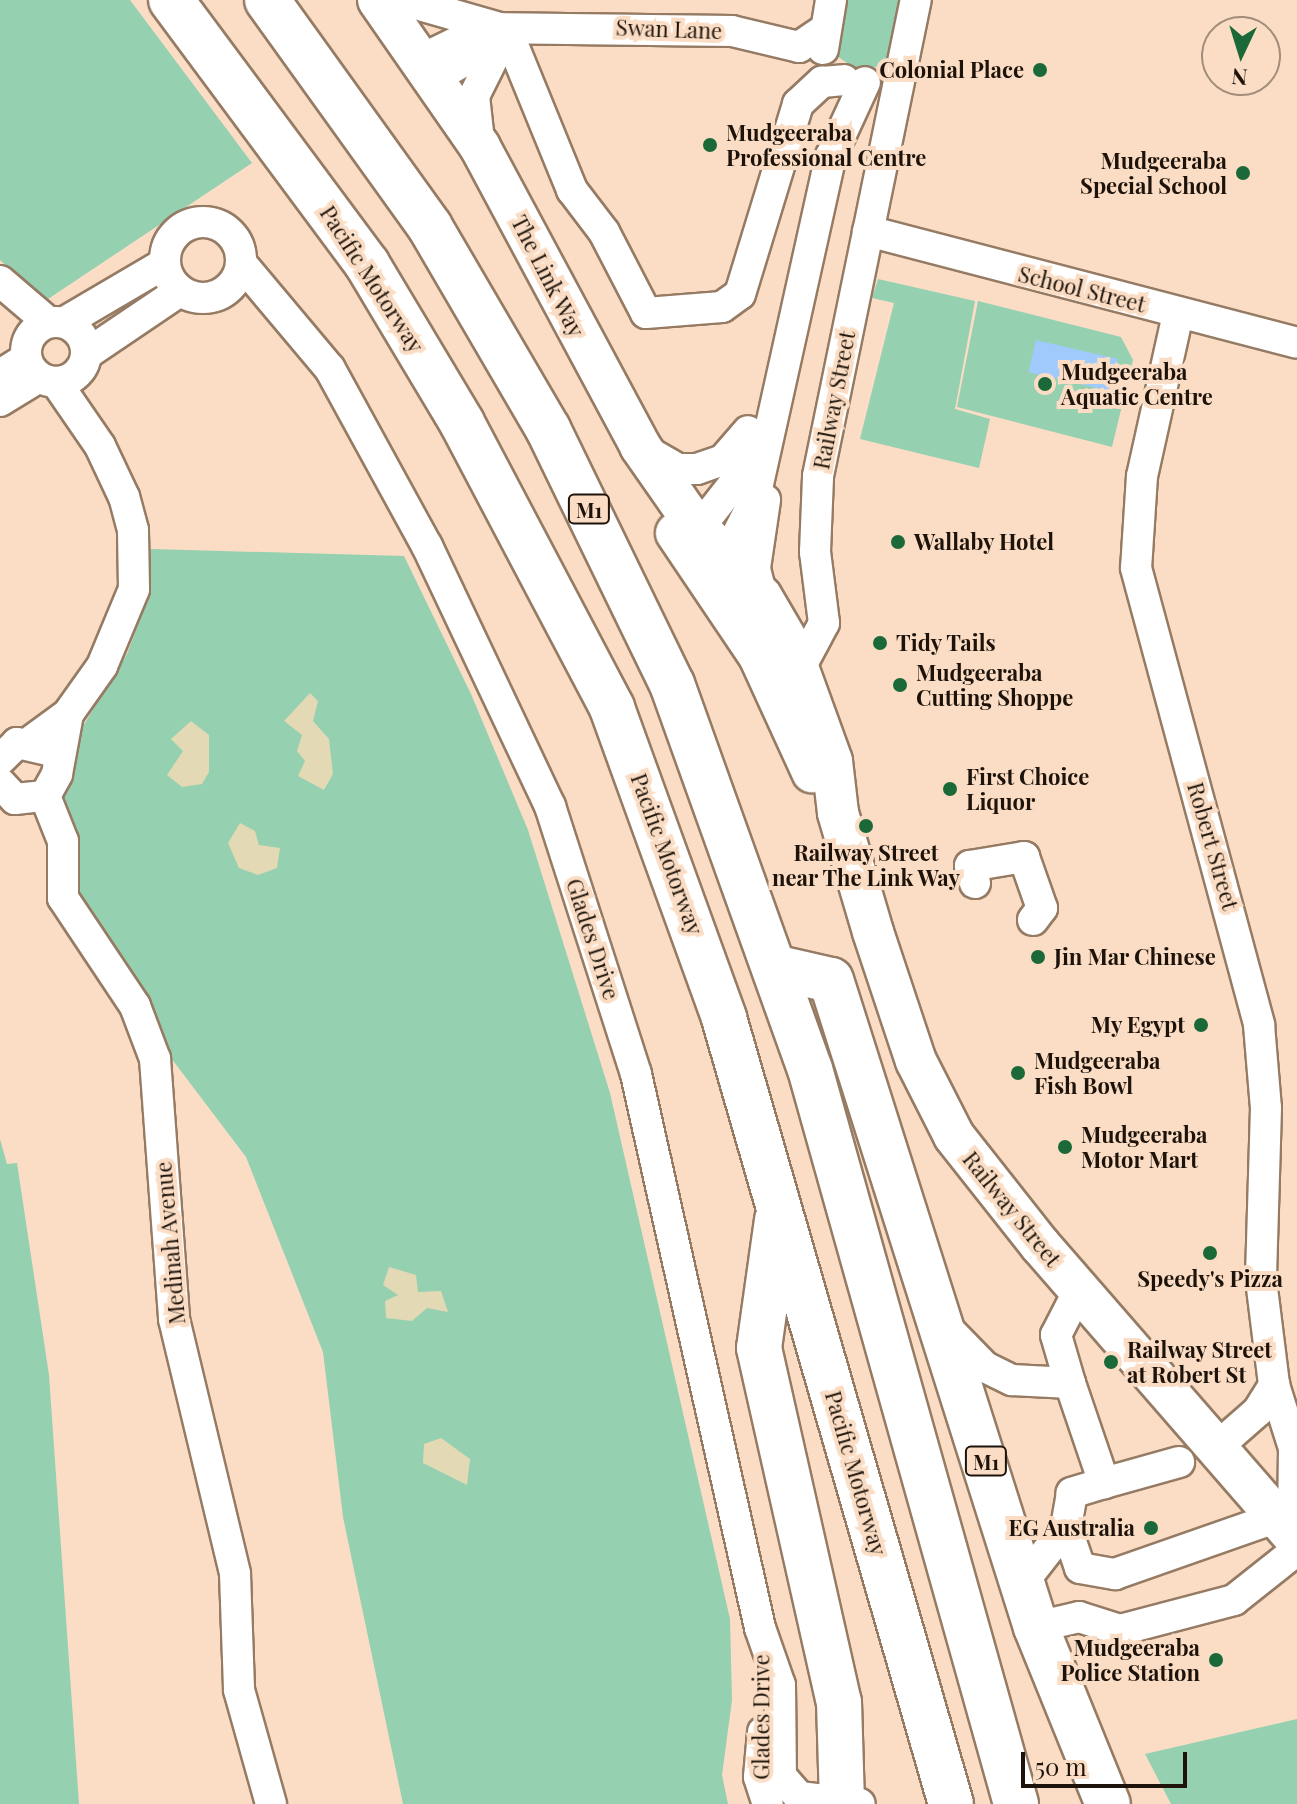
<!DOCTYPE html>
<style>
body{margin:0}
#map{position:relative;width:1297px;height:1804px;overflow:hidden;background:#faddc4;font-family:"Playfair Display",serif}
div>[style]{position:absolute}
.green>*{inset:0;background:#95d0b1}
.sand>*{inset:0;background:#e3d9b4}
.water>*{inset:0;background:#a1cafc;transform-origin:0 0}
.roads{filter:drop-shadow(2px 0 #967b64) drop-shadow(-2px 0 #967b64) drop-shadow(0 2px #967b64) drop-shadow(0 -2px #967b64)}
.minor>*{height:30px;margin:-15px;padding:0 15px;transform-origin:15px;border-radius:15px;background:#fff}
.minor>.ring{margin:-15px;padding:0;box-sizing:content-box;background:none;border:30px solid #fff;border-radius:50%}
.major>*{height:40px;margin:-20px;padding:0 20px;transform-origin:20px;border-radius:20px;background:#fff}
.highway>*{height:44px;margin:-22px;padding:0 22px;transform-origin:22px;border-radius:22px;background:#fff}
.dots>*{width:22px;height:22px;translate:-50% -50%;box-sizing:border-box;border:4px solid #faddc4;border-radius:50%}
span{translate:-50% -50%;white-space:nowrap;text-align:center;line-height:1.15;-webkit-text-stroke:8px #faddc4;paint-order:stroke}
.shield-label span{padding:2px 6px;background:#faddc4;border:2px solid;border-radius:6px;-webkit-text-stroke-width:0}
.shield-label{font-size:20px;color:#1d130a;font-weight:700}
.street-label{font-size:22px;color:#1d130a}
.poi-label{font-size:22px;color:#1d130a;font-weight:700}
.right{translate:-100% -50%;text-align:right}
.left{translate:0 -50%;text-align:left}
.north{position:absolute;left:1201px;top:16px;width:80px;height:80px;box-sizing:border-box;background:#faddc4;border:2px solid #a28c7a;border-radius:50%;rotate:184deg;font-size:22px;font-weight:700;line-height:32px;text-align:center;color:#1d130a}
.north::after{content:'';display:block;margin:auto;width:28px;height:36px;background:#1b6938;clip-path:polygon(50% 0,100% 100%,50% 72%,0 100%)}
.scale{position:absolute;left:1021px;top:1752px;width:166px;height:36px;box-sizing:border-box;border:4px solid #1d130a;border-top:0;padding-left:10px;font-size:24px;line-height:28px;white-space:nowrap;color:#1d130a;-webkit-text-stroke:6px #faddc4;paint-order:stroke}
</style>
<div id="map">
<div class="green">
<i style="clip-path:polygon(0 0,130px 0,252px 163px,45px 301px,0 260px)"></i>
<i style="clip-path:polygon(840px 0,908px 0,890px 60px,881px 67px,853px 67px,837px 56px)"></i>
<i style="clip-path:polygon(878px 279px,975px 301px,955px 409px,990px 419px,979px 468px,860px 439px,894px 303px,872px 298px)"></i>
<i style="clip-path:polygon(978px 301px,1121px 337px,1133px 360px,1112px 447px,957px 407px)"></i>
<i style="clip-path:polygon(151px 549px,404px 556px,471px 694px,528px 830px,610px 1093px,730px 1619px,732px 1700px,722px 1775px,728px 1804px,403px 1804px,343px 1517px,323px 1352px,246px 1157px,168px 1054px,69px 882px,63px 803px,75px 739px,127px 654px,146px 603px)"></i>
<i style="clip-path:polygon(0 1139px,7px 1164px,17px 1163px,49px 1375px,79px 1804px,0 1804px)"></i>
<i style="clip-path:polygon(1297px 1719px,1297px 1804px,1171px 1804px,1145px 1754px)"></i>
</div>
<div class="sand">
<i style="clip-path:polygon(310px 693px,318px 701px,313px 721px,329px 739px,333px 774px,324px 790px,298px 776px,305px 761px,297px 751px,302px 735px,284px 721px)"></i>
<i style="clip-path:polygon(191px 721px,209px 735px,209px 772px,202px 784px,182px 787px,167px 775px,183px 751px,171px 739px)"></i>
<i style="clip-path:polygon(240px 823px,255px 831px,259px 845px,280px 848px,277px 868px,258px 875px,239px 868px,228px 843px)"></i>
<i style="clip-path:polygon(389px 1267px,416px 1275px,418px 1292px,441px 1291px,448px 1312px,427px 1308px,412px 1321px,386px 1318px,385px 1301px,398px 1295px,383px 1285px)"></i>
<i style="clip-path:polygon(441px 1438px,470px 1459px,467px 1485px,423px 1463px,424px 1444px)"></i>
</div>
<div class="water">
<i style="left:1036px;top:340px;width:84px;height:33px;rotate:13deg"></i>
</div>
<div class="roads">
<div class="minor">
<i style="left:402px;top:0;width:98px;rotate:16deg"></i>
<i style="left:508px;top:33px;width:170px;rotate:67.8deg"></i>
<i style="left:572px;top:190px;width:53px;rotate:52.7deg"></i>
<i style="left:604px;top:232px;width:91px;rotate:62.6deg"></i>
<i style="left:646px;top:313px;width:76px;rotate:-4.5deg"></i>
<i style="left:722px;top:307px;width:22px;rotate:-36deg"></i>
<i style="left:740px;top:294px;width:199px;rotate:-73deg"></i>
<i style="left:798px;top:104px;width:33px;rotate:-43deg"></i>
<i style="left:822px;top:82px;width:22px;rotate:-5deg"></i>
<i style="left:823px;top:49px;width:50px;rotate:-80.7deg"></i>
<i style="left:422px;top:59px;width:71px;rotate:-25.8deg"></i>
<i style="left:486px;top:28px;width:246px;rotate:0.7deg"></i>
<i style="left:732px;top:31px;width:69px;rotate:13.4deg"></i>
<i style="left:799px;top:47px;width:29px;rotate:-34deg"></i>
<i style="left:435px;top:78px;width:80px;rotate:-30.7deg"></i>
<i style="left:479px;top:141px;width:45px;rotate:-96.3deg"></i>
<i style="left:474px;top:96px;width:65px;rotate:-63.4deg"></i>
<i class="ring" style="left:165px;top:222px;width:46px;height:46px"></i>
<i style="left:868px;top:231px;width:443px;rotate:14.6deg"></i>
<i style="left:241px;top:263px;width:138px;rotate:50deg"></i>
<i style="left:330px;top:369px;width:202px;rotate:61.3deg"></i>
<i style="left:427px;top:546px;width:288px;rotate:64.7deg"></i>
<i style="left:550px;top:806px;width:281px;rotate:72.2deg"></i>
<i style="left:636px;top:1074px;width:568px;rotate:77.38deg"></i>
<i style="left:760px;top:1628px;width:60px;rotate:70.7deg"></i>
<i style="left:780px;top:1685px;width:91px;rotate:89.4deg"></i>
<i style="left:781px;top:1776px;width:28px;rotate:49deg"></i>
<i style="left:799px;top:1797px;width:61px;rotate:6.5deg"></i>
<i style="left:0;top:281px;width:63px;rotate:40.5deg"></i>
<i style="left:1178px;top:314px;width:166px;rotate:102.5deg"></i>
<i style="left:1142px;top:476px;width:92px;rotate:93.7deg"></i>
<i style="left:1136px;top:568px;width:473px;rotate:74.9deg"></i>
<i style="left:1259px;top:1025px;width:83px;rotate:85.2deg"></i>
<i style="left:1266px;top:1108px;width:172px;rotate:91.7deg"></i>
<i style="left:1261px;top:1280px;width:106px;rotate:82.9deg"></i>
<i style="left:1274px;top:1385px;width:66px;rotate:72.4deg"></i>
<i style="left:1294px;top:1448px;width:87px;rotate:90.7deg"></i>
<i class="ring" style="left:26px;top:322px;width:30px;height:30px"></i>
<i style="left:65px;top:322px;width:115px;rotate:-30.4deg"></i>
<i style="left:88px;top:353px;width:111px;rotate:-34deg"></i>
<i style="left:0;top:375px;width:31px;rotate:-32deg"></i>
<i style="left:0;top:401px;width:46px;rotate:-31.6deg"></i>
<i style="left:645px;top:450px;width:38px;rotate:30deg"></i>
<i style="left:678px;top:469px;width:19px"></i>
<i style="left:697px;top:469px;width:28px;rotate:-19deg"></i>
<i style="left:723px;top:460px;width:38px;rotate:-49deg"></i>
<i style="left:699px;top:528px;width:60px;rotate:-51.8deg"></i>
<i style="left:736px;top:481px;width:49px;rotate:-69.7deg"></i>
<i style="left:719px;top:550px;width:21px;rotate:-37deg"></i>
<i style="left:736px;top:537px;width:39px;rotate:-63deg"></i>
<i style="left:754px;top:502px;width:354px;rotate:-77.5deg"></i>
<i style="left:831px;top:156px;width:81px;rotate:-65.3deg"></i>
<i style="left:762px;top:597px;width:30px;rotate:-104deg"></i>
<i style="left:755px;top:568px;width:69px;rotate:-81.6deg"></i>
<i style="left:800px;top:668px;width:51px;rotate:-61.9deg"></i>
<i style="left:824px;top:623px;width:72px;rotate:-97.2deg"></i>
<i style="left:815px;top:552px;width:76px;rotate:-87.7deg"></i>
<i style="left:818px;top:476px;width:486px;rotate:-78.4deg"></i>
<i style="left:31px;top:741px;width:46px;rotate:-36.1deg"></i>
<i style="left:68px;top:714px;width:59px;rotate:-54.7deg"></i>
<i style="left:102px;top:666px;width:83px;rotate:-67.4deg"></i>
<i style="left:134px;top:589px;width:59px;rotate:-91deg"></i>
<i style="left:133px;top:530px;width:34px;rotate:-105deg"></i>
<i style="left:124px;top:497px;width:56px;rotate:-115.2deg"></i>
<i style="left:100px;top:446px;width:78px;rotate:-124.5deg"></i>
<i style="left:0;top:760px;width:24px;rotate:-45deg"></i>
<i style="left:17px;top:743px;width:32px;rotate:13deg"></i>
<i style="left:0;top:783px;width:22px;rotate:47deg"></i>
<i style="left:15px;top:799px;width:30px;rotate:-6deg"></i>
<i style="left:45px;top:796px;width:25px;rotate:-61deg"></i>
<i style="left:57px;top:774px;width:61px;rotate:-79.6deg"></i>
<i style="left:45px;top:796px;width:48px;rotate:68.2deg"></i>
<i style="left:63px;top:841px;width:57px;rotate:90deg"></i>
<i style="left:63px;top:898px;width:130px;rotate:56.3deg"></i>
<i style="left:135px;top:1006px;width:57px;rotate:69.3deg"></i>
<i style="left:155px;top:1059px;width:261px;rotate:85.8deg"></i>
<i style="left:174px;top:1319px;width:262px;rotate:76.5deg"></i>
<i style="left:235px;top:1574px;width:116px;rotate:88deg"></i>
<i style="left:239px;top:1690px;width:118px;rotate:74.3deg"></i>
<i style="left:975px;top:883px;width:18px;rotate:-106deg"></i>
<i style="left:970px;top:866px;width:55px;rotate:-9.5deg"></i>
<i style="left:1024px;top:857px;width:54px;rotate:70.6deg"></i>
<i style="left:1042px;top:908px;width:15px;rotate:127deg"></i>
<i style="left:944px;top:1325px;width:59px;rotate:45.7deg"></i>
<i style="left:985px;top:1367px;width:30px;rotate:26deg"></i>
<i style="left:1012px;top:1380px;width:58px;rotate:3deg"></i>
<i style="left:1070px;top:1383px;width:106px;rotate:71.2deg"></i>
<i style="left:1104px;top:1483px;width:34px;rotate:163deg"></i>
<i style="left:1072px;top:1493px;width:35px;rotate:100deg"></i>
<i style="left:1066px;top:1527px;width:68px;rotate:127.9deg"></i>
<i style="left:1070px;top:1383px;width:50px;rotate:-106.3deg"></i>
<i style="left:1056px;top:1335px;width:51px;rotate:-62.9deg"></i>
<i style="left:1217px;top:1447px;width:55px;rotate:-41.3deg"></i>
<i style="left:1258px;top:1411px;width:31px;rotate:-58deg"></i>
<i style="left:1104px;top:1483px;width:78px;rotate:-15.6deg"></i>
<i style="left:1066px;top:1527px;width:43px;rotate:71.1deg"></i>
<i style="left:1080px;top:1568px;width:36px;rotate:10deg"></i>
<i style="left:1115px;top:1574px;width:173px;rotate:-19.3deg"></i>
<i style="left:1036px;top:1627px;width:44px;rotate:-13.1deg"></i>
<i style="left:1079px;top:1617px;width:43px;rotate:17.6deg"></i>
<i style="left:1120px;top:1630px;width:118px;rotate:-14.7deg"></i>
<i style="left:1234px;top:1600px;width:80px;rotate:-38.4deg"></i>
<i style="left:763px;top:1732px;width:45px;rotate:95.1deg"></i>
<i style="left:759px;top:1777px;width:28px;rotate:72deg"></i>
</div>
<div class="major">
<i style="left:378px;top:0;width:179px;rotate:55.2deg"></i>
<i style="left:480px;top:147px;width:339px;rotate:61.8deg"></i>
<i style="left:640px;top:446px;width:89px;rotate:55.1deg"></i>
<i style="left:691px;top:519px;width:105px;rotate:47.7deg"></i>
<i style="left:762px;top:597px;width:56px;rotate:59.7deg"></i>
<i style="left:790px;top:645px;width:123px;rotate:70.1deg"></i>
<i style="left:832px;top:761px;width:52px;rotate:83.4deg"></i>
<i style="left:838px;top:813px;width:124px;rotate:73.6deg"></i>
<i style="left:873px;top:932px;width:136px;rotate:71.6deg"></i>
<i style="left:916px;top:1061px;width:84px;rotate:63.1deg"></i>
<i style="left:954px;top:1136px;width:140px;rotate:51.7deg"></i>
<i style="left:1041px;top:1246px;width:390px;rotate:49deg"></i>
<i style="left:676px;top:533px;width:148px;rotate:56deg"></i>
<i style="left:759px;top:656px;width:128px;rotate:65.4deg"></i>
</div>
<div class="highway">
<i style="left:171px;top:0;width:329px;rotate:53.4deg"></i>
<i style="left:367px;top:264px;width:185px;rotate:59.1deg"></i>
<i style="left:462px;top:423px;width:322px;rotate:62.2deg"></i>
<i style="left:612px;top:708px;width:330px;rotate:70.1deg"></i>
<i style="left:724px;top:1018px;width:818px;rotate:73.89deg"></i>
<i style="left:267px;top:0;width:279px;rotate:54.3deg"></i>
<i style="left:430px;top:227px;width:234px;rotate:59.7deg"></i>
<i style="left:548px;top:429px;width:284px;rotate:64.1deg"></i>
<i style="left:672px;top:684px;width:409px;rotate:70.3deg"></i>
<i style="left:810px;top:1069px;width:763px;rotate:74.34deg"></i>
<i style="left:778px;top:968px;width:54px;rotate:12.8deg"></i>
<i style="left:831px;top:980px;width:679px;rotate:72.42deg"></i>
<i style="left:1036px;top:1627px;width:191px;rotate:67.9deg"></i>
<i style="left:777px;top:1220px;width:129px;rotate:98deg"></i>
<i style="left:759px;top:1348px;width:363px;rotate:77.3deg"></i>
<i style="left:839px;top:1702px;width:102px;rotate:88.3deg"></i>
</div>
</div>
<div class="dots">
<i style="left:1040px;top:70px;background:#1b6938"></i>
<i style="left:710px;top:145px;background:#1b6938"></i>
<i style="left:1243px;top:173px;background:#1b6938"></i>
<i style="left:1045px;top:384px;background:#1b6938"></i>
<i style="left:898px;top:542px;background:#1b6938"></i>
<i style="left:880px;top:643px;background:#1b6938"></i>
<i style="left:900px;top:685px;background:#1b6938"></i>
<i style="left:950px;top:789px;background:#1b6938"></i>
<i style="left:866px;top:826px;background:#1b6938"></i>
<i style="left:1038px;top:957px;background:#1b6938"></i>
<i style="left:1201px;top:1025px;background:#1b6938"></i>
<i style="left:1018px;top:1073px;background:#1b6938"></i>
<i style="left:1065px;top:1147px;background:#1b6938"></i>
<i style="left:1210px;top:1253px;background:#1b6938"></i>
<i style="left:1111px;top:1362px;background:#1b6938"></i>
<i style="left:1151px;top:1528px;background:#1b6938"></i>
<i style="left:1216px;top:1660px;background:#1b6938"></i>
</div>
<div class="shield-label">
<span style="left:589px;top:509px">M1</span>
<span style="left:986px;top:1461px">M1</span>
</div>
<div class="street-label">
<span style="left:669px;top:29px;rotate:2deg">Swan Lane</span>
<span style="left:548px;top:276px;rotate:63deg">The Link Way</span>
<span style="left:372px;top:279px;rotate:57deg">Pacific Motorway</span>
<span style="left:1082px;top:289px;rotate:14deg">School Street</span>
<span style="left:834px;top:400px;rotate:-79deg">Railway Street</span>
<span style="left:1213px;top:846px;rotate:74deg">Robert Street</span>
<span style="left:667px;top:854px;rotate:70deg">Pacific Motorway</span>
<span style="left:593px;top:939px;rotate:72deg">Glades Drive</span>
<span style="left:1012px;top:1209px;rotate:51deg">Railway Street</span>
<span style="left:170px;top:1243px;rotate:-95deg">Medinah Avenue</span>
<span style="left:856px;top:1473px;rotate:74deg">Pacific Motorway</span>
<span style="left:761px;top:1717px;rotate:-90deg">Glades Drive</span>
</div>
<div class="poi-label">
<span class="right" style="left:1024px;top:70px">Colonial Place</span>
<span class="left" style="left:726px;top:145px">Mudgeeraba<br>Professional Centre</span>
<span class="right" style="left:1227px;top:173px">Mudgeeraba<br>Special School</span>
<span class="left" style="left:1061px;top:384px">Mudgeeraba<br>Aquatic Centre</span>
<span class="left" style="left:914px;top:542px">Wallaby Hotel</span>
<span class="left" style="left:896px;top:643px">Tidy Tails</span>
<span class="left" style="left:916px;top:685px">Mudgeeraba<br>Cutting Shoppe</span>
<span class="left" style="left:966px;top:789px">First Choice<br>Liquor</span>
<span style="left:866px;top:865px">Railway Street<br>near The Link Way</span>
<span class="left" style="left:1054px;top:957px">Jin Mar Chinese</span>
<span class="right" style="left:1185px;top:1025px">My Egypt</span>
<span class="left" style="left:1034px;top:1073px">Mudgeeraba<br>Fish Bowl</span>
<span class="left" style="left:1081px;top:1147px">Mudgeeraba<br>Motor Mart</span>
<span style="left:1210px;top:1279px">Speedy's Pizza</span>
<span class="left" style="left:1127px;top:1362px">Railway Street<br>at Robert St</span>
<span class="right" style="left:1135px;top:1528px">EG Australia</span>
<span class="right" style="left:1200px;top:1660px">Mudgeeraba<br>Police Station</span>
</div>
<div class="north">N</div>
<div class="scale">50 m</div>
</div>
